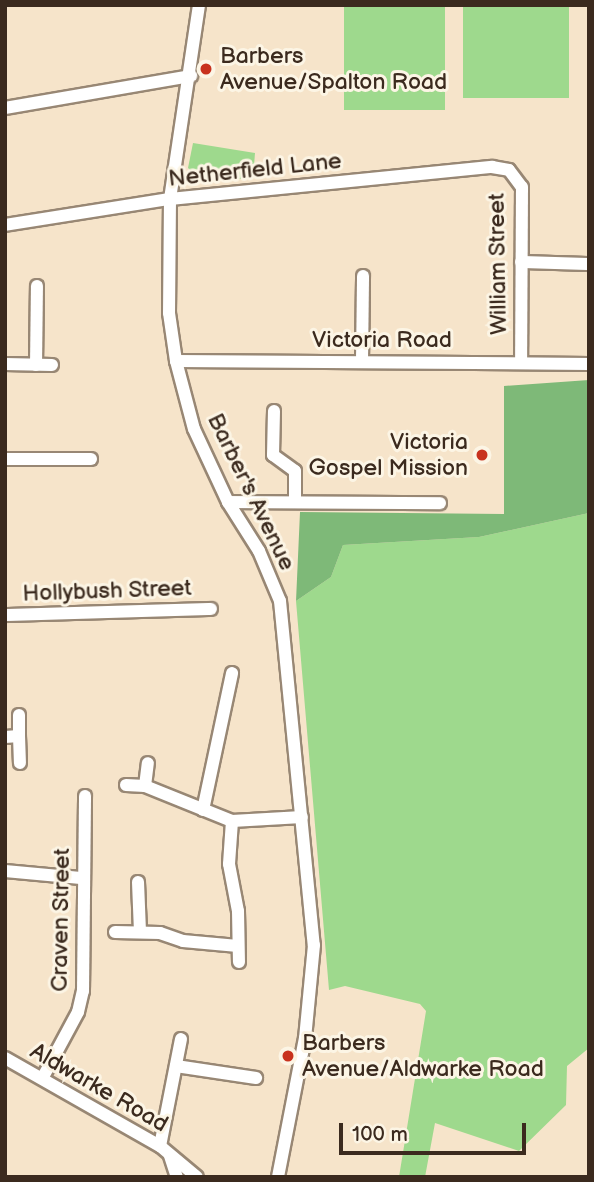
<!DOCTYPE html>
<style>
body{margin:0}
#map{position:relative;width:594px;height:1182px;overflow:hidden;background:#f6e4ca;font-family:"Balsamiq Sans",sans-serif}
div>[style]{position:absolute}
.green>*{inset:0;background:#9ed98d;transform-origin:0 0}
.forest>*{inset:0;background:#7eb978}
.roads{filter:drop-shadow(2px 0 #988774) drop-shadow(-2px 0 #988774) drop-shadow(0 2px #988774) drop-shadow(0 -2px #988774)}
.minor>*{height:12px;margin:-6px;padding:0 6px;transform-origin:6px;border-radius:6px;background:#fff}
.dots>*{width:19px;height:19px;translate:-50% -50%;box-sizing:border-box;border:4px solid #fcf5e5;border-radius:50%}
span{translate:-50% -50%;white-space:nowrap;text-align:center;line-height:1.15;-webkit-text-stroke:6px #fcf5e5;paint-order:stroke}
.poi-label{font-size:23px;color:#3b2a1e}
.left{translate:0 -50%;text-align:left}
.right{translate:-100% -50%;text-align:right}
.street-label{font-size:23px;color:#3b2a1e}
.frame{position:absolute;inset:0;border:7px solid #3b2a1e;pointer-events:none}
.scale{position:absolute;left:339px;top:1123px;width:187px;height:32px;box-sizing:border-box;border:4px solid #3b2a1e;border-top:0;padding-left:9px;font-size:21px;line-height:24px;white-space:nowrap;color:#3b2a1e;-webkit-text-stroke:5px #fcf5e5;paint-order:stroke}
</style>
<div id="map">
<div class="green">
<i style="left:344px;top:5px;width:101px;height:105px"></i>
<i style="left:463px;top:5px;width:106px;height:93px"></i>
<i style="clip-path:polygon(193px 143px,255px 153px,253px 178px,204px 182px,188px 168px)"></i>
<i style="clip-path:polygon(589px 513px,589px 1048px,567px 1066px,566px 1105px,519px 1151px,435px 1123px,425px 1177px,399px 1177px,426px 1011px,420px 1004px,345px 986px,329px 990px,296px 601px,331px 577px,343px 545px,479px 537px)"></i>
</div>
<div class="forest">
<i style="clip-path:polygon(589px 380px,589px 513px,479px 537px,343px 545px,331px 577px,296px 601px,300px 512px,504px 514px,504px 386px)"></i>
</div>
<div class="roads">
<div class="minor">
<i style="left:199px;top:5px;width:196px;rotate:98.5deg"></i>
<i style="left:170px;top:199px;width:114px;rotate:90.5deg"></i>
<i style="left:169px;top:313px;width:49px;rotate:81.7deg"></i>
<i style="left:176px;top:361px;width:70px;rotate:75.2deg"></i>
<i style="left:194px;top:429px;width:81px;rotate:65deg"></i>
<i style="left:228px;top:502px;width:58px;rotate:57.7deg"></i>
<i style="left:259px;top:551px;width:54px;rotate:67.2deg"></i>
<i style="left:280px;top:601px;width:346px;rotate:84.4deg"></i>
<i style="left:314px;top:945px;width:93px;rotate:95.5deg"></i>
<i style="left:305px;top:1038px;width:142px;rotate:101deg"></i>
<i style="left:5px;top:108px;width:189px;rotate:-9.8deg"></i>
<i style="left:5px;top:225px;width:167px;rotate:-9deg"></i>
<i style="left:170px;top:199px;width:324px;rotate:-5.7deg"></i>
<i style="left:492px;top:167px;width:17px;rotate:10deg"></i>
<i style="left:509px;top:170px;width:21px;rotate:53deg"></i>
<i style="left:522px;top:187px;width:174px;rotate:90.3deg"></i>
<i style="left:521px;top:262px;width:68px;rotate:1.7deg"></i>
<i style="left:176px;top:361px;width:413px;rotate:0.4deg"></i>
<i style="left:362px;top:361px;width:85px;rotate:-89.3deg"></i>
<i style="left:5px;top:364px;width:47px;rotate:1.2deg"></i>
<i style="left:36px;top:365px;width:79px;rotate:-89.3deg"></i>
<i style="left:274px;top:411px;width:44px;rotate:91.3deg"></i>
<i style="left:273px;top:455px;width:27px;rotate:36deg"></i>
<i style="left:295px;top:471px;width:31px;rotate:90deg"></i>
<i style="left:5px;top:459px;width:86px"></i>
<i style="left:228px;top:502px;width:212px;rotate:0.3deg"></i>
<i style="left:5px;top:615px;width:206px;rotate:-1.7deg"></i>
<i style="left:19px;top:736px;width:27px;rotate:88deg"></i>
<i style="left:5px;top:737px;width:14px;rotate:-4deg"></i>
<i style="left:19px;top:736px;width:21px;rotate:-90deg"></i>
<i style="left:126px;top:785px;width:19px;rotate:3deg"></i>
<i style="left:145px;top:786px;width:94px;rotate:21.9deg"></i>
<i style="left:232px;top:821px;width:70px;rotate:-3.3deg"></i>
<i style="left:145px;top:786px;width:23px;rotate:-83deg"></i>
<i style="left:203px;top:810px;width:140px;rotate:-78deg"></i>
<i style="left:232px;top:821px;width:43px;rotate:94deg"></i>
<i style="left:229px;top:864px;width:48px;rotate:79.2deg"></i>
<i style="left:238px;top:911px;width:51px;rotate:88.9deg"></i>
<i style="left:5px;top:871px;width:76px;rotate:5.3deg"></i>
<i style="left:138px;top:882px;width:49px;rotate:87.7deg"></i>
<i style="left:115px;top:932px;width:45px;rotate:1.3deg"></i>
<i style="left:160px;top:933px;width:24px;rotate:19deg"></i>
<i style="left:183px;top:941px;width:55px;rotate:5.2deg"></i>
<i style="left:5px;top:1058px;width:178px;rotate:29.6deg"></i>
<i style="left:160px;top:1146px;width:48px;rotate:40deg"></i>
<i style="left:176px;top:1066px;width:81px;rotate:8.5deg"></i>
<i style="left:43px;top:1077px;width:74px;rotate:-61.7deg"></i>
<i style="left:78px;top:1012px;width:22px;rotate:-77deg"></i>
<i style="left:83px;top:991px;width:195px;rotate:-89.4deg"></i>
<i style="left:160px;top:1146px;width:109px;rotate:-78.9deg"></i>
<i style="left:170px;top:1156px;width:22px;rotate:72deg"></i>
</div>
</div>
<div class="dots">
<i style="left:206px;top:69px;background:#c8321e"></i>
<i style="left:482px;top:455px;background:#c8321e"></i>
<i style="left:288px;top:1056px;background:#c8321e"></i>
</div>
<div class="poi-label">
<span class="left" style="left:220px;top:69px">Barbers<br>Avenue/Spalton Road</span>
<span class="right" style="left:468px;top:455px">Victoria<br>Gospel Mission</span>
<span class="left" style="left:302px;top:1056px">Barbers<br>Avenue/Aldwarke Road</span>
</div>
<div class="street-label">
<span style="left:255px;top:170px;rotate:-6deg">Netherfield Lane</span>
<span style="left:498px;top:264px;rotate:-91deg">William Street</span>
<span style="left:382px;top:340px">Victoria Road</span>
<span style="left:251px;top:492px;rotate:64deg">Barber's Avenue</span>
<span style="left:107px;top:591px;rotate:-2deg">Hollybush Street</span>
<span style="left:61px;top:920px;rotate:-89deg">Craven Street</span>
<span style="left:99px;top:1088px;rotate:30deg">Aldwarke Road</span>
</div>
<div class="frame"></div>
<div class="scale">100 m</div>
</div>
